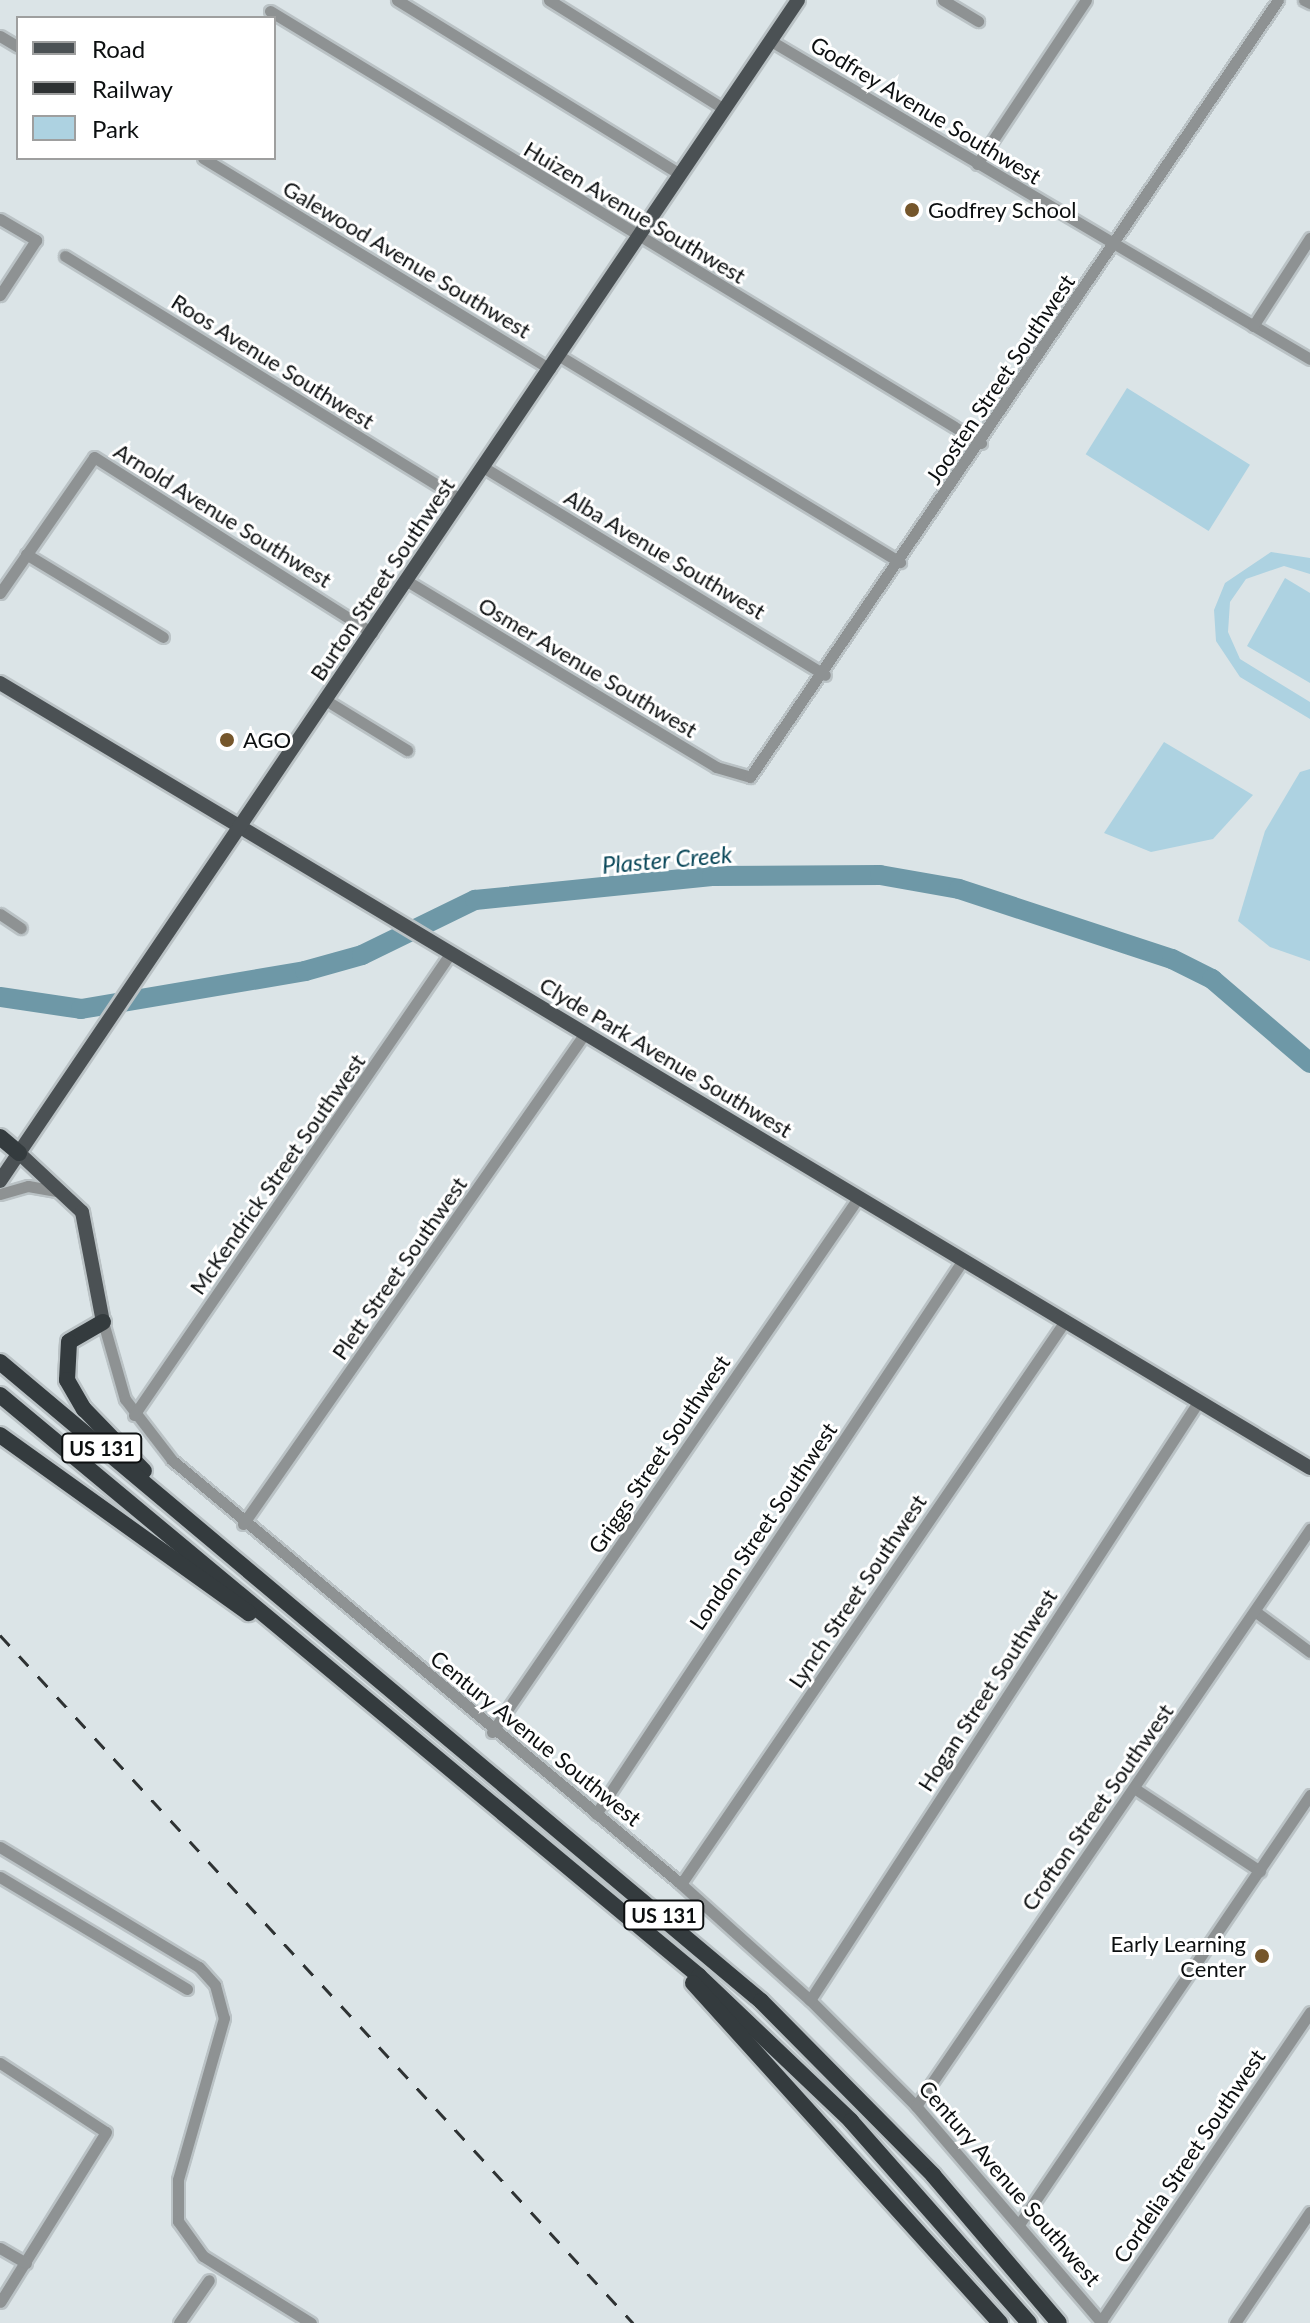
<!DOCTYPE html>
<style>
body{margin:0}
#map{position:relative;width:1310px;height:2323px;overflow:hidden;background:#dbe4e7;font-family:Lato,sans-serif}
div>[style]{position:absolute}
.green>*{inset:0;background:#add2e1;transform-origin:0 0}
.river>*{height:20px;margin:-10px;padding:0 10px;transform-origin:10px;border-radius:10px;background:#6e98a7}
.roads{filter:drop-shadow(2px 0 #bac2c5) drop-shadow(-2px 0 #bac2c5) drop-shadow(0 2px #bac2c5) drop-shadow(0 -2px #bac2c5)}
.minor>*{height:11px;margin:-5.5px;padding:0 5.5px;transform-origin:5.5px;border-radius:5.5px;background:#8e9293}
.major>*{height:14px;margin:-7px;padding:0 7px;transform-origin:7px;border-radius:7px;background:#4b5154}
.highway>*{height:16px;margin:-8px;padding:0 8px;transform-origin:8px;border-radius:8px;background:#343b3e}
.rail>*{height:3px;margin-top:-1.5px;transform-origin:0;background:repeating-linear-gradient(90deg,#2e3233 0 14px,transparent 0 28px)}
.dots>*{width:22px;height:22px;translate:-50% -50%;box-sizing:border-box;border:4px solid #fff;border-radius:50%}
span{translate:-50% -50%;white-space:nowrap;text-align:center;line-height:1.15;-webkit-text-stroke:6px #fff;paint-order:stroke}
.shield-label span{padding:2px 6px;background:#fff;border:2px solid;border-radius:6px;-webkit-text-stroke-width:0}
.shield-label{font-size:20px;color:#0c0f10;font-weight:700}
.street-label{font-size:22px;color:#0c0f10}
.poi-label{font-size:22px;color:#0c0f10}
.left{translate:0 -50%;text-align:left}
.right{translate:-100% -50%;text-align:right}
.water-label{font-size:24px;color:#0b485a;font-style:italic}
.legend{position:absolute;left:16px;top:16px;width:260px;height:144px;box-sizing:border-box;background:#fff;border:2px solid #9e9f9f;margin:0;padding:10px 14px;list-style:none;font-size:24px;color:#0c0f10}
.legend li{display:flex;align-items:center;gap:16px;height:40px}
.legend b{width:40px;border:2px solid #9e9f9f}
</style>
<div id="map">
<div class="green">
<i style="left:1127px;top:388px;width:145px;height:78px;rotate:32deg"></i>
<i style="clip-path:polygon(1271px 552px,1310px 558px,1310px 574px,1284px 566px,1246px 579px,1230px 602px,1228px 632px,1240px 659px,1310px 702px,1310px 719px,1240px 677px,1216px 641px,1214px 610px,1225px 583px)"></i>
<i style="clip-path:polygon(1285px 578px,1310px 593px,1310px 683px,1247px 646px)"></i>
<i style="clip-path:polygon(1164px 742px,1253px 795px,1213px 839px,1151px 852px,1104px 833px)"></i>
<i style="clip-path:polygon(1310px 769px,1310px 961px,1270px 947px,1238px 921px,1265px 831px,1300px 772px)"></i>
</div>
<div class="river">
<i style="left:0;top:997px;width:82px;rotate:8.4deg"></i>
<i style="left:81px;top:1009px;width:227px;rotate:-9.6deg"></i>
<i style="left:305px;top:971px;width:59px;rotate:-15.7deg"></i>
<i style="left:362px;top:955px;width:126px;rotate:-26deg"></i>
<i style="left:475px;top:900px;width:238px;rotate:-5.8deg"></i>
<i style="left:712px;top:876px;width:168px;rotate:-0.3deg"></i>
<i style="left:880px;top:875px;width:80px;rotate:10deg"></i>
<i style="left:959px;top:889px;width:224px;rotate:18.2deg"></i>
<i style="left:1172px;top:959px;width:45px;rotate:26.6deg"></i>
<i style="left:1212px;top:979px;width:129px;rotate:40.6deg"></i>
</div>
<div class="roads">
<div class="minor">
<i style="left:397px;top:0;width:332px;rotate:31.6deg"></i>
<i style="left:549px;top:0;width:206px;rotate:31.9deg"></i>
<i style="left:943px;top:0;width:41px;rotate:31deg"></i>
<i style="left:1304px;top:0;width:7px;rotate:27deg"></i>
<i style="left:270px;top:11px;width:832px;rotate:31.28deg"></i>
<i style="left:0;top:36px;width:21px;rotate:31deg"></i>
<i style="left:771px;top:41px;width:626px;rotate:30.54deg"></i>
<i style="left:203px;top:158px;width:406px;rotate:31.3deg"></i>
<i style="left:977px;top:164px;width:197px;rotate:-56.4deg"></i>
<i style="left:0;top:219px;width:42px;rotate:30.3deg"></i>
<i style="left:36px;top:240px;width:66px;rotate:123.2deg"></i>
<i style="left:65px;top:256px;width:465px;rotate:31.6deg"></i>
<i style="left:1253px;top:326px;width:105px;rotate:-57.1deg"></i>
<i style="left:558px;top:355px;width:400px;rotate:31.2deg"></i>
<i style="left:483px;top:467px;width:400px;rotate:31.3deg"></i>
<i style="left:26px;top:554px;width:160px;rotate:31.2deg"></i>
<i style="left:407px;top:581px;width:361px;rotate:31deg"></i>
<i style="left:716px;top:767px;width:35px;rotate:16deg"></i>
<i style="left:750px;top:777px;width:939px;rotate:-55.8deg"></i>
<i style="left:0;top:593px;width:165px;rotate:-55.3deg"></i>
<i style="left:94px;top:457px;width:329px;rotate:32.3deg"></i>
<i style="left:327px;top:701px;width:94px;rotate:31.5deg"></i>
<i style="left:0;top:914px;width:25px;rotate:34deg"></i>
<i style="left:0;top:1194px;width:29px;rotate:-16deg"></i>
<i style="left:28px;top:1186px;width:29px;rotate:10deg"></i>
<i style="left:103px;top:1322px;width:80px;rotate:74.1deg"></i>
<i style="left:125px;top:1399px;width:77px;rotate:52.4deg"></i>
<i style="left:172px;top:1460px;width:662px;rotate:39.79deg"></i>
<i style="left:681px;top:1884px;width:173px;rotate:42deg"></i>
<i style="left:810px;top:2000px;width:150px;rotate:45deg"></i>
<i style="left:916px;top:2106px;width:286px;rotate:49.4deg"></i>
<i style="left:134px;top:1415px;width:559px;rotate:-55.57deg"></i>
<i style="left:243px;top:1524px;width:598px;rotate:-55.14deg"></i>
<i style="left:1256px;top:1612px;width:67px;rotate:36.5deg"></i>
<i style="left:492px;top:1732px;width:647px;rotate:-55.57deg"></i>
<i style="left:1134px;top:1788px;width:151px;rotate:33.4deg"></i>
<i style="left:596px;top:1814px;width:665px;rotate:-56.48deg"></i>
<i style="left:0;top:1847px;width:232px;rotate:31.1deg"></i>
<i style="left:199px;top:1967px;width:24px;rotate:48deg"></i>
<i style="left:215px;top:1985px;width:34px;rotate:75deg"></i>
<i style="left:224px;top:2018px;width:168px;rotate:105.9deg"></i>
<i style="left:178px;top:2180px;width:41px;rotate:90deg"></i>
<i style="left:178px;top:2221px;width:43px;rotate:54.5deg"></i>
<i style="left:203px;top:2256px;width:127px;rotate:31.8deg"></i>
<i style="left:0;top:1877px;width:218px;rotate:30.9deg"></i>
<i style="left:681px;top:1884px;width:681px;rotate:-55.7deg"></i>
<i style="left:810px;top:2000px;width:713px;rotate:-57.02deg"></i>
<i style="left:0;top:2063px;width:126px;rotate:33.1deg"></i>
<i style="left:106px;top:2132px;width:200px;rotate:121.9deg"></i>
<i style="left:916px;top:2106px;width:699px;rotate:-55.67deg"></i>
<i style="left:1020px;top:2223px;width:517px;rotate:-55.88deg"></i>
<i style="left:0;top:2248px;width:30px;rotate:30deg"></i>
<i style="left:1101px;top:2321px;width:373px;rotate:-55.9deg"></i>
<i style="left:179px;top:2323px;width:52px;rotate:-55.1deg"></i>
<i style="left:1235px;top:2323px;width:134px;rotate:-56deg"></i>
</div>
<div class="major">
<i style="left:0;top:683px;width:1527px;rotate:30.93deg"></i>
<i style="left:19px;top:1153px;width:86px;rotate:43.1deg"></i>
<i style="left:82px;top:1212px;width:112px;rotate:79.2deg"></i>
<i style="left:0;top:1181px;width:1425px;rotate:-55.95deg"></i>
</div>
<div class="highway">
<i style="left:0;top:1137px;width:25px;rotate:40deg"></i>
<i style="left:103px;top:1322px;width:39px;rotate:150deg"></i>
<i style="left:69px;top:1342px;width:38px;rotate:93deg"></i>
<i style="left:67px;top:1380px;width:34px;rotate:60deg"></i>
<i style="left:84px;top:1409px;width:86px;rotate:45.9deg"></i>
<i style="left:0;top:1362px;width:994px;rotate:40.02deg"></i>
<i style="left:761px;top:2001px;width:245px;rotate:45.3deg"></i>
<i style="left:933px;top:2175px;width:194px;rotate:49.6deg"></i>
<i style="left:0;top:1395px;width:909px;rotate:39.73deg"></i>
<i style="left:699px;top:1976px;width:210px;rotate:43.6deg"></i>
<i style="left:851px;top:2121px;width:269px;rotate:48.6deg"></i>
<i style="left:0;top:1435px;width:306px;rotate:35.6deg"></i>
<i style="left:693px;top:1983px;width:458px;rotate:47.9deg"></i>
</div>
</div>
<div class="rail">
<i style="left:0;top:1635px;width:935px;rotate:47.38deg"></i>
</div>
<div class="dots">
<i style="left:912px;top:210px;background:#75562b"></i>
<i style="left:227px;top:740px;background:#75562b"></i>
<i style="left:1262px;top:1956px;background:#75562b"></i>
</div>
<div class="shield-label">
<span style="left:102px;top:1448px">US 131</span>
<span style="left:664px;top:1915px">US 131</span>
</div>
<div class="street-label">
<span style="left:926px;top:110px;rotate:31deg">Godfrey Avenue Southwest</span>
<span style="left:635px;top:212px;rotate:31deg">Huizen Avenue Southwest</span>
<span style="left:407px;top:259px;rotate:31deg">Galewood Avenue Southwest</span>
<span style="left:273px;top:361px;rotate:32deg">Roos Avenue Southwest</span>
<span style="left:1000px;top:379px;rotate:-56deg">Joosten Street Southwest</span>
<span style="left:223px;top:515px;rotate:32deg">Arnold Avenue Southwest</span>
<span style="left:665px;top:554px;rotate:31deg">Alba Avenue Southwest</span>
<span style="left:382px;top:579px;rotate:-56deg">Burton Street Southwest</span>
<span style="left:588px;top:667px;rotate:31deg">Osmer Avenue Southwest</span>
<span style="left:666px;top:1057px;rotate:31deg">Clyde Park Avenue Southwest</span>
<span style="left:277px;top:1174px;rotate:-55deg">McKendrick Street Southwest</span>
<span style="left:399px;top:1268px;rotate:-55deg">Plett Street Southwest</span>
<span style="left:659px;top:1454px;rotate:-56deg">Griggs Street Southwest</span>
<span style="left:763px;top:1526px;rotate:-56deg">London Street Southwest</span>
<span style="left:857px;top:1591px;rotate:-56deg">Lynch Street Southwest</span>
<span style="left:987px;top:1690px;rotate:-57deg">Hogan Street Southwest</span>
<span style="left:536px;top:1738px;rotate:39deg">Century Avenue Southwest</span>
<span style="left:1097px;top:1807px;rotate:-55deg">Crofton Street Southwest</span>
<span style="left:1189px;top:2156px;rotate:-56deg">Cordelia Street Southwest</span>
<span style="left:1010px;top:2183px;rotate:49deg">Century Avenue Southwest</span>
</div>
<div class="poi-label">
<span class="left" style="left:928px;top:210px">Godfrey School</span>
<span class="left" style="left:243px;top:740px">AGO</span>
<span class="right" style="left:1246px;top:1956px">Early Learning<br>Center</span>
</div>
<div class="water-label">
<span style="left:667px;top:859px;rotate:-5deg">Plaster Creek</span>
</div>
<ul class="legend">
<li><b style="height:10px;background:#4b5154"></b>Road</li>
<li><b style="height:10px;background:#2e3233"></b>Railway</li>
<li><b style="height:22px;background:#add2e1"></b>Park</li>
</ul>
</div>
